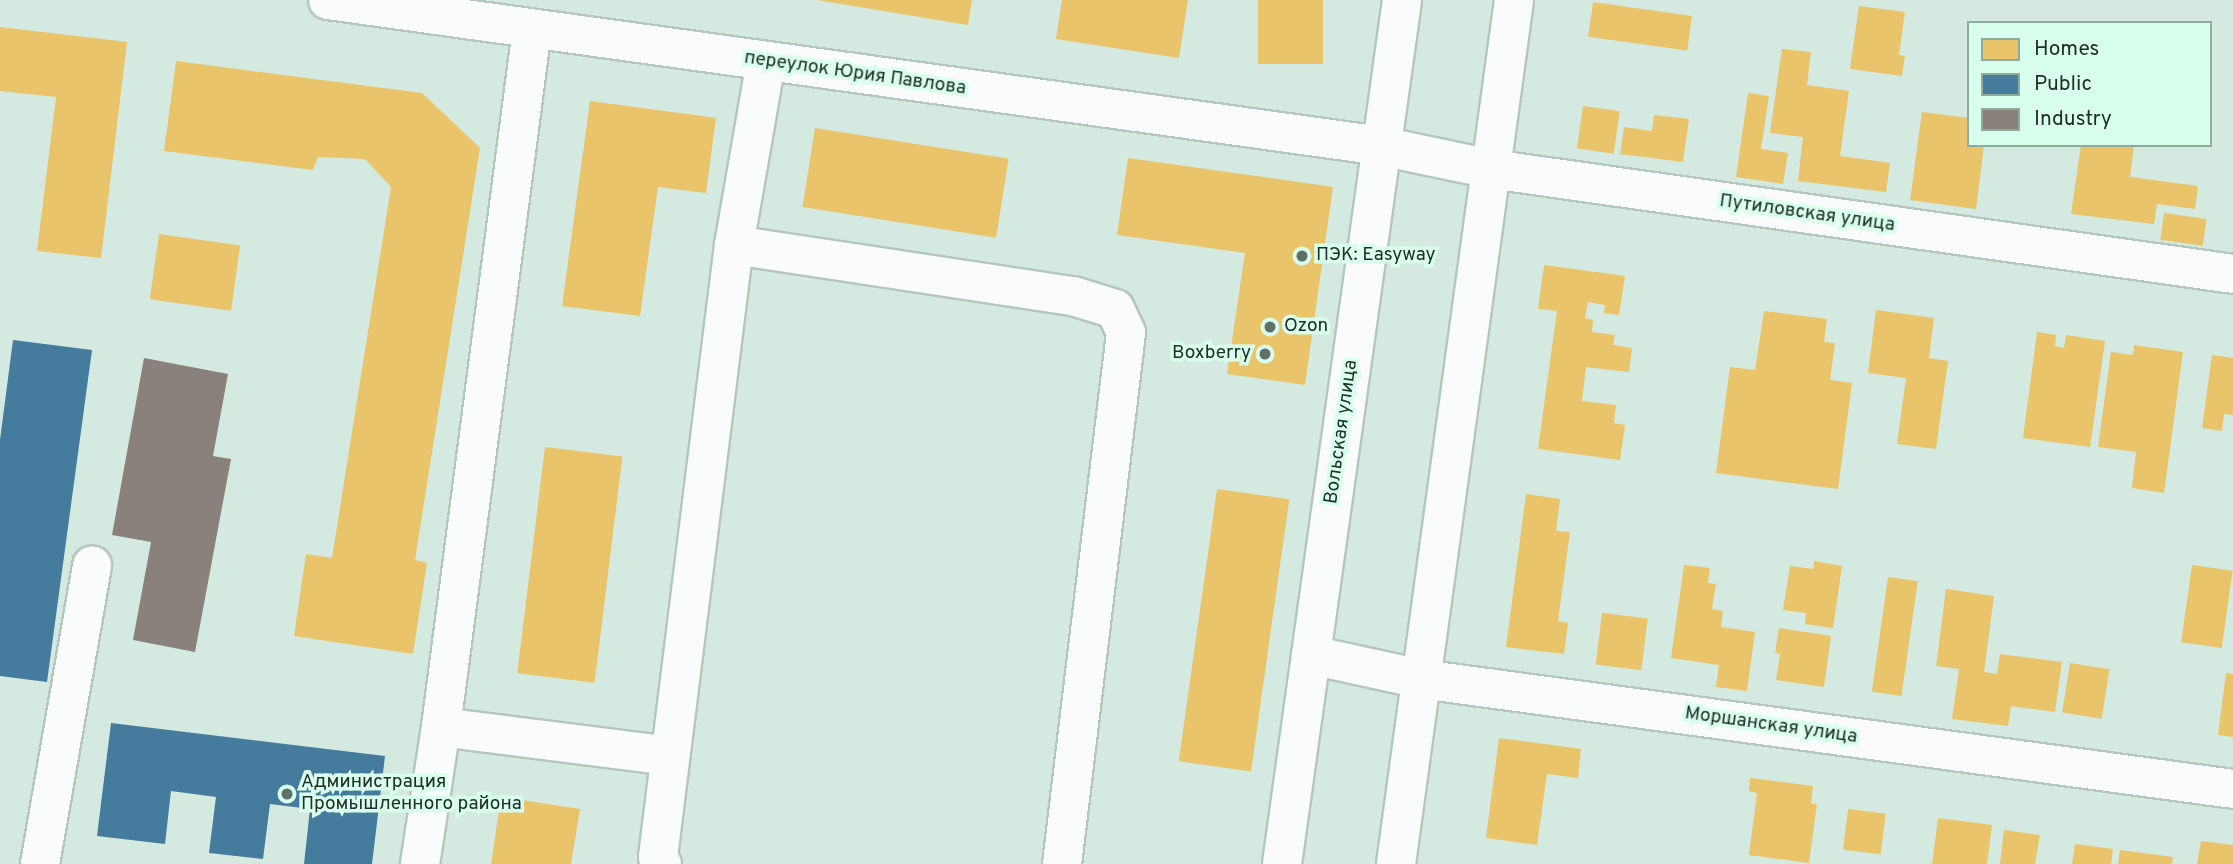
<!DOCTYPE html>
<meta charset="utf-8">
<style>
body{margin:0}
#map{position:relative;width:2233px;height:864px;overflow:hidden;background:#d4e9df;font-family:Overpass,sans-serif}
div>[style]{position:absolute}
.homes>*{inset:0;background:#e9c46a;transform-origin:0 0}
.public>*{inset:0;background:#457b9d}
.industry>*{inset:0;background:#8a817c}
.roads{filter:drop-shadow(2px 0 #b5c6be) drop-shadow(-2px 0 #b5c6be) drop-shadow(0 2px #b5c6be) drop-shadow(0 -2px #b5c6be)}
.minor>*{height:38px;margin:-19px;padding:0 19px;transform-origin:19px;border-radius:19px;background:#f9fcfa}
.major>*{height:38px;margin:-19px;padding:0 19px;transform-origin:19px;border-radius:19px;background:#f9fcfa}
.dots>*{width:19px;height:19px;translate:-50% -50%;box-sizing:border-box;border:4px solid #d8ffed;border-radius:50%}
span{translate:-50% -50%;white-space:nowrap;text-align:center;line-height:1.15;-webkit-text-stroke:7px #d8ffed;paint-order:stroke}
.street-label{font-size:19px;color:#202f28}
.poi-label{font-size:19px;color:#202f28}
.left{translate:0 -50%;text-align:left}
.right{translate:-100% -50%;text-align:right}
.legend{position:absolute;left:1967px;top:21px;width:245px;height:126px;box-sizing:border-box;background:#d8ffed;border:2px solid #8eac9e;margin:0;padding:9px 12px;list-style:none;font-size:21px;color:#202f28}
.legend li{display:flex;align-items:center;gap:14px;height:35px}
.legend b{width:35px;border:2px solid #8eac9e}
</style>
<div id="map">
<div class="homes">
<i style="clip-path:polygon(817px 0,972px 0,968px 25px)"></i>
<i style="clip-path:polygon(1062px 0,1188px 0,1179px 58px,1056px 39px)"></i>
<i style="left:1258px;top:0;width:65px;height:64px"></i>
<i style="left:1593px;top:2px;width:100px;height:35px;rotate:8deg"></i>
<i style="clip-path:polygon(1859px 6px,1905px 12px,1899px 55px,1905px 56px,1902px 76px,1850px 69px)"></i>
<i style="clip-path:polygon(0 27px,127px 42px,101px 258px,37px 251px,56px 97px,0 91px)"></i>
<i style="clip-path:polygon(1782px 49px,1811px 52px,1807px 85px,1849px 91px,1840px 156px,1890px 163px,1886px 192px,1798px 181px,1803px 137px,1770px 133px)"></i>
<i style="clip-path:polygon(176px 61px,422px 93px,480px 148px,415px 560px,427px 563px,413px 654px,294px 636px,306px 554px,332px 558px,391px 187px,365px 159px,318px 157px,313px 170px,164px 151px)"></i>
<i style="clip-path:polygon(1748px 93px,1769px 96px,1761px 149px,1788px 153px,1783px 184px,1736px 177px)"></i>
<i style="clip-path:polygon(590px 101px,716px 118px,706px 193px,658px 187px,640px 316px,562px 306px)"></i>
<i style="left:1583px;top:106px;width:37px;height:43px;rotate:8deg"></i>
<i style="clip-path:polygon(1922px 112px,1969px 118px,1969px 145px,1984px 145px,1976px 209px,1910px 200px)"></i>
<i style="clip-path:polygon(1654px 115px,1689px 119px,1683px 162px,1620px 154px,1624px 127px,1652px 131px)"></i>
<i style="left:815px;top:128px;width:196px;height:80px;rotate:9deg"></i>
<i style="clip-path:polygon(2081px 145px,2134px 145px,2130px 177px,2198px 186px,2195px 209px,2157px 204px,2154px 224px,2071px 214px)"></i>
<i style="clip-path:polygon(1128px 158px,1333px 187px,1305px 385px,1227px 374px,1245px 253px,1117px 235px)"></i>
<i style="left:2164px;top:213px;width:43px;height:27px;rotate:8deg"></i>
<i style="left:159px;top:234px;width:82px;height:66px;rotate:8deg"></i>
<i style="clip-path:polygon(1544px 265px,1625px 276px,1619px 315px,1604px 313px,1605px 305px,1588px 302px,1585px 318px,1593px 320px,1592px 332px,1615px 335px,1613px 345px,1632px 348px,1629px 372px,1586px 367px,1582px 401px,1616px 405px,1614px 423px,1625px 425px,1620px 460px,1538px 449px,1557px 311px,1538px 309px)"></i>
<i style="clip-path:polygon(1876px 310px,1934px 318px,1929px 358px,1948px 361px,1936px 449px,1897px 444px,1906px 378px,1868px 373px)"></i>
<i style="clip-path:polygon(1764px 311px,1827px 319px,1824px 342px,1835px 343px,1830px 380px,1852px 383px,1838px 489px,1716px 473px,1730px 367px,1755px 370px)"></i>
<i style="clip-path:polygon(2037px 332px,2056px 335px,2055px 346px,2064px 348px,2066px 335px,2105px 341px,2090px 447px,2023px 438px)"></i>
<i style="clip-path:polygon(2134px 345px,2183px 352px,2164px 493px,2132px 488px,2136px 452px,2098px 447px,2111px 352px,2133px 355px)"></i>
<i style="clip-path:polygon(2212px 355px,2233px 358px,2233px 415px,2224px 414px,2222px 431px,2202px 428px)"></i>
<i style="left:545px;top:447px;width:78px;height:228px;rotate:7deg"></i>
<i style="left:1217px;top:489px;width:73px;height:275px;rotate:8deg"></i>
<i style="clip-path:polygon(1526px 494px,1560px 499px,1556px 531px,1570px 532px,1558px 621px,1568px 623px,1564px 654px,1506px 647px)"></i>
<i style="clip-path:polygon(1814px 561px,1842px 566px,1833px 628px,1805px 624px,1806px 613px,1783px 610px,1790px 566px,1813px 569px)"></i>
<i style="clip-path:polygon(1684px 565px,1710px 568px,1708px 583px,1716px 584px,1712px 609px,1723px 611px,1721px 627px,1755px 632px,1747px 691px,1716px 687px,1719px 665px,1671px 658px)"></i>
<i style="left:2192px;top:565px;width:41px;height:78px;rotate:8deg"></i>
<i style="left:1888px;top:577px;width:30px;height:116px;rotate:8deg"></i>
<i style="clip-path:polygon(1946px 589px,1994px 596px,1984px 672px,1997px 674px,2000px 654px,2062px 662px,2055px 712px,2011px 706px,2008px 726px,1952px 719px,1959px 669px,1936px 666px)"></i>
<i style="left:1602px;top:613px;width:46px;height:52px;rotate:7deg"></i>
<i style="clip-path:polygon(1779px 628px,1831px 636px,1824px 687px,1776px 680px,1780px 654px,1775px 653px)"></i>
<i style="left:2070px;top:663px;width:40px;height:50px;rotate:9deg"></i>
<i style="clip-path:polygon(2226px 673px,2233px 674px,2233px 737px,2218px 735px)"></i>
<i style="clip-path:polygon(1499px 738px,1581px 749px,1578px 778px,1547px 774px,1537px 845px,1486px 838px)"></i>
<i style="clip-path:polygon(1750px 778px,1813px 786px,1811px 804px,1817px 804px,1809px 863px,1749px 855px,1757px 793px,1749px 791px)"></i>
<i style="clip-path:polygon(501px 797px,580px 809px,571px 864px,491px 864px)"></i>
<i style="left:1848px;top:809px;width:38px;height:41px;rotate:7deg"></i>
<i style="clip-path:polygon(1938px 818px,1992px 825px,1987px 864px,1932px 864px)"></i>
<i style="clip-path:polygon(2004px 830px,2040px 835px,2035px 864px,2000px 864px)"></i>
<i style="clip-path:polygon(2201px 841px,2233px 845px,2233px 864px,2197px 864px)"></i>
<i style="clip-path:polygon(2075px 844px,2113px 849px,2111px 864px,2072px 864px)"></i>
<i style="clip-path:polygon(2120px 850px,2173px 857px,2172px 864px,2118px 864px)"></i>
</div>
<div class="public">
<i style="clip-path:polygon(13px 340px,92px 350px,47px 682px,0 676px,0 440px)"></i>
<i style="clip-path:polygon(111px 723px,385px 756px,372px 864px,304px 864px,310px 809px,270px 804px,263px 859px,209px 853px,216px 797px,171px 791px,165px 844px,97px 836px)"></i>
</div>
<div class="industry">
<i style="clip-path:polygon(144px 358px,228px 374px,213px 456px,231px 459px,195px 652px,133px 640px,151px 542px,112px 535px)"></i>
</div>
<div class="roads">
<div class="minor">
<i style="left:328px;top:0;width:1063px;rotate:7.89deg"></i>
<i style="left:1381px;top:146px;width:112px;rotate:11.8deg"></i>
<i style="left:1491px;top:169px;width:749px;rotate:8.05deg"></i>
<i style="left:734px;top:245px;width:343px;rotate:8.6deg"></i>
<i style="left:1073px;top:296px;width:44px;rotate:17.2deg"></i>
<i style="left:1115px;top:309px;width:26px;rotate:65deg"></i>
<i style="left:1126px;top:333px;width:535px;rotate:96.87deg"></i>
<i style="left:1311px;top:655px;width:113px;rotate:12.3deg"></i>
<i style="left:1421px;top:679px;width:819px;rotate:7.71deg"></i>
<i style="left:441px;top:727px;width:231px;rotate:7.2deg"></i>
<i style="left:40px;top:864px;width:303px;rotate:-80.1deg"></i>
<i style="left:420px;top:864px;width:139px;rotate:-81.3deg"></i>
<i style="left:441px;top:727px;width:704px;rotate:-82.57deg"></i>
<i style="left:662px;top:864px;width:8px;rotate:-120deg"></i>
<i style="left:658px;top:857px;width:617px;rotate:-82.92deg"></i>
<i style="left:734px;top:245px;width:186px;rotate:-80.1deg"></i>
</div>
<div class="major">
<i style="left:1282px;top:864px;width:872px;rotate:-82.09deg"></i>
<i style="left:1396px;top:864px;width:872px;rotate:-82.22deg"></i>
</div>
</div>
<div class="dots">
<i style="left:1302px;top:256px;background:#5f7068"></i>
<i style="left:1270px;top:327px;background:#5f7068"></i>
<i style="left:1265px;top:354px;background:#5f7068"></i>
<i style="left:287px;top:794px;background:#5f7068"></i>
</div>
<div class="street-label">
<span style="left:855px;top:74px;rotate:8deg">переулок Юрия Павлова</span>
<span style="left:1807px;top:214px;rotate:8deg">Путиловская улица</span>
<span style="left:1342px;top:432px;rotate:-82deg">Вольская улица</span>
<span style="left:1771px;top:726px;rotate:8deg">Моршанская улица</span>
</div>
<div class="poi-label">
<span class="left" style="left:1316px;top:256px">ПЭК: Easyway</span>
<span class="left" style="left:1284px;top:327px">Ozon</span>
<span class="right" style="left:1251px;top:354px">Boxberry</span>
<span class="left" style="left:301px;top:794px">Администрация<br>Промышленного района</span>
</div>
<ul class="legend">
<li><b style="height:19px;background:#e9c46a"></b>Homes</li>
<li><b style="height:19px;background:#457b9d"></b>Public</li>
<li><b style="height:19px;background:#8a817c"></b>Industry</li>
</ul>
</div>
